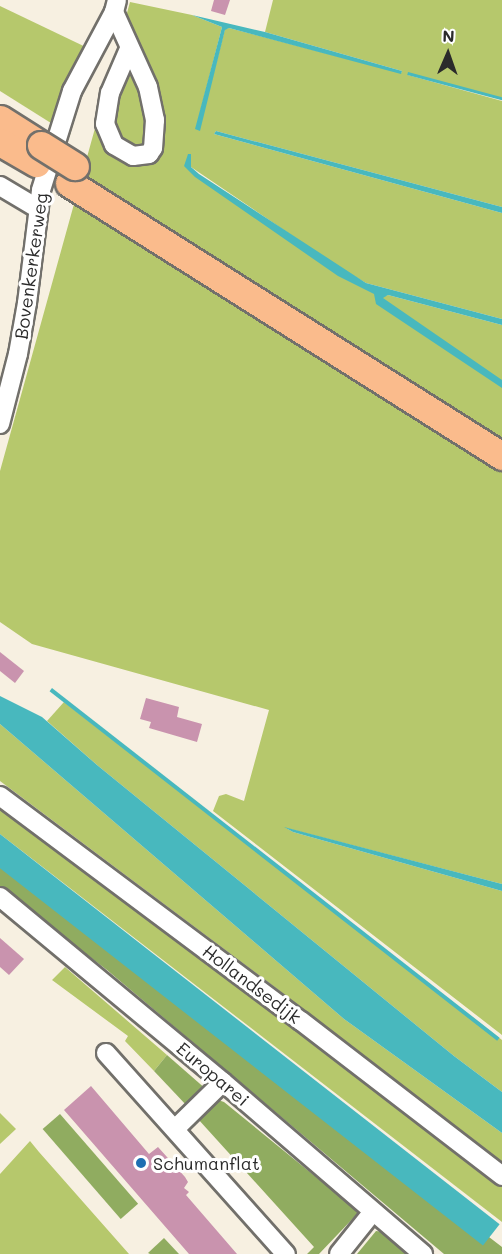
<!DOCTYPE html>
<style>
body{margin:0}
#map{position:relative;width:502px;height:1254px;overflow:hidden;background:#f7f0e1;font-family:Mali,sans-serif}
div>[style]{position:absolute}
.green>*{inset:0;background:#b6c86c}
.forest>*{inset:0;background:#90ac60;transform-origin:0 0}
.water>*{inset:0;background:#48b8be;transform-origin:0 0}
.building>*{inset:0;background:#c993ae}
.roads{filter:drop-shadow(2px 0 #72706b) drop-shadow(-2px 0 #72706b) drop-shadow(0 2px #72706b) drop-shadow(0 -2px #72706b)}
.minor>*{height:18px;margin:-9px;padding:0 9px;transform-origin:9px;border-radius:9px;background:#fff}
.highway>*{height:27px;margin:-13.5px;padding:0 13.5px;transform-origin:13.5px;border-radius:13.5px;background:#fabb8c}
.bridges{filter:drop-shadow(2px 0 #72706b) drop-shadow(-2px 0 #72706b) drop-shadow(0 2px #72706b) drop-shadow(0 -2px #72706b)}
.highway-bridge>*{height:27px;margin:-13.5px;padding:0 13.5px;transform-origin:13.5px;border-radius:13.5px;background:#fabb8c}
.dots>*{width:16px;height:16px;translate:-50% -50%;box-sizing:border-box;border:3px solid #fff;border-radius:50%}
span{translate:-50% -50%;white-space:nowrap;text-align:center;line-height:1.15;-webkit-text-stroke:6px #fff;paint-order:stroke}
.street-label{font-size:18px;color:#2b2b2b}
.poi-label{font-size:18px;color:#2b2b2b}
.left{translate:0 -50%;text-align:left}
.north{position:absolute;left:418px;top:24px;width:60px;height:60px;-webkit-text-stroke:4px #fff;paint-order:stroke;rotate:2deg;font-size:16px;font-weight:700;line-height:24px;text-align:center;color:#2b2b2b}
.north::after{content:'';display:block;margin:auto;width:21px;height:27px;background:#2b2b2b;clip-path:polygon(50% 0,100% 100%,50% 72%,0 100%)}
</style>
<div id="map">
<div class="green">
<i style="clip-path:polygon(273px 0,502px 0,502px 98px,408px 73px,408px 75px,502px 101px,502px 207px,216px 131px,214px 134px,502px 213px,502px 319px,366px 283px,337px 266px,191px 167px,184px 165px,382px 297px,388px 295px,502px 325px,502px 884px,286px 828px,293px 832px,502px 891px,502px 1035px,213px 811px,219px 796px,226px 794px,244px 801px,269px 710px,32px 644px,0 622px,0 471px,130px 2px,192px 15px,222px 27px,196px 128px,199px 130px,225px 29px,229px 28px,401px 73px,402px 71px,265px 32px)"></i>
<i style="clip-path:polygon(0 6px,94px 51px,70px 135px,0 91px)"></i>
<i style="clip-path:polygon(64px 702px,502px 1040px,502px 1092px,454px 1056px,97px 765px,47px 721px)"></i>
<i style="clip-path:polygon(0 724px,344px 1019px,502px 1133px,502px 1162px,276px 988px,0 781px)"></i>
<i style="clip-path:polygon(0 804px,502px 1185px,502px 1222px,0 834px)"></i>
<i style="clip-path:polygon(65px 967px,167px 1055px,154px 1071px,125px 1041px,128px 1036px,52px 980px)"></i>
<i style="clip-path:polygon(0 1113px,16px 1129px,0 1144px)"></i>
<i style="clip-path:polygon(30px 1141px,39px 1152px,129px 1254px,0 1254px,0 1174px)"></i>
</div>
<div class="forest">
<i style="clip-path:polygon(0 861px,502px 1247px,502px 1254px,444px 1254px,107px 970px,0 888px)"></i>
<i style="clip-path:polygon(167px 1055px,207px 1090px,188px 1107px,154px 1071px)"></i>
<i style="clip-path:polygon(218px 1100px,224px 1102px,359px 1212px,319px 1254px,307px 1254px,314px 1247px,198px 1119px)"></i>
<i style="left:60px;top:1114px;width:119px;height:23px;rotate:49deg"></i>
<i style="clip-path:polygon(376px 1231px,384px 1232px,409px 1254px,357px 1254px)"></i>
<i style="clip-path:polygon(164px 1238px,179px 1254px,150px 1254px,148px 1253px)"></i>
</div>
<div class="water">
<i style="clip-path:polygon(192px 15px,265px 32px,402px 71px,401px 74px,229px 28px,225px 30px,200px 131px,195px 129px,222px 27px)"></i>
<i style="left:408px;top:72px;width:98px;height:3px;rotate:15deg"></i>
<i style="clip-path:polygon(216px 131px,502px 207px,502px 213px,214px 134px)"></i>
<i style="clip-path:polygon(188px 154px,191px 154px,191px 167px,199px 174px,366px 283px,502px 319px,502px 325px,388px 295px,383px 298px,502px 380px,502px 388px,376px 304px,374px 294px,338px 276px,195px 177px,184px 166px)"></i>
<i style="left:52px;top:688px;width:568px;height:4px;rotate:38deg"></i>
<i style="clip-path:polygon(0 696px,42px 717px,97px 765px,454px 1056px,502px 1092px,502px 1133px,344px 1019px,0 724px)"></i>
<i style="clip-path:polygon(284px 827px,502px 884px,502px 891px,293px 832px)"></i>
<i style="left:0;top:834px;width:634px;height:27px;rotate:38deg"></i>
</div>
<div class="building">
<i style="clip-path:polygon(214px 0,230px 0,225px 15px,211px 11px)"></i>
<i style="clip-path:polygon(0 652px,24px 671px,15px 683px,0 671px)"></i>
<i style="clip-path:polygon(146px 698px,179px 707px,177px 717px,202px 724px,197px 742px,149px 728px,151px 722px,140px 719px)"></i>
<i style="clip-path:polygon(0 938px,24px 959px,9px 975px,0 967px)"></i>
<i style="clip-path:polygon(91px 1086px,149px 1154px,158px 1147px,185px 1177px,188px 1182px,184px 1188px,189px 1192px,186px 1195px,237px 1254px,189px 1254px,156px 1216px,64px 1110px)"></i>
</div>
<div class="roads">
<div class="minor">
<i style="left:114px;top:12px;width:82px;rotate:65.6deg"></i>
<i style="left:148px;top:87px;width:34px;rotate:78deg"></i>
<i style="left:155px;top:120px;width:28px;rotate:94deg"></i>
<i style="left:153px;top:148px;width:7px;rotate:124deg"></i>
<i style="left:149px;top:154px;width:16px;rotate:173deg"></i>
<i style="left:133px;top:156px;width:22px;rotate:-150deg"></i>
<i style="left:114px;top:145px;width:23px;rotate:-113deg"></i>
<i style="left:105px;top:124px;width:31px;rotate:-81deg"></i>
<i style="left:110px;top:93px;width:48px;rotate:-66.6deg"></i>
<i style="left:0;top:186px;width:43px;rotate:30.7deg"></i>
<i style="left:0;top:424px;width:72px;rotate:-75.6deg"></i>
<i style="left:18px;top:354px;width:52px;rotate:-80deg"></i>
<i style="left:27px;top:303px;width:114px;rotate:-82.9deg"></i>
<i style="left:41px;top:190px;width:104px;rotate:-72.6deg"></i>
<i style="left:72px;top:91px;width:89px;rotate:-62deg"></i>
<i style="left:114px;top:12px;width:12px;rotate:-76deg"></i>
<i style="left:0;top:796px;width:376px;rotate:36.8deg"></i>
<i style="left:301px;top:1021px;width:254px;rotate:37.6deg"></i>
<i style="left:0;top:897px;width:290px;rotate:39.7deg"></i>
<i style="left:223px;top:1082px;width:264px;rotate:40.7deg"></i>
<i style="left:106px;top:1053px;width:270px;rotate:48.2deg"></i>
<i style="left:175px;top:1129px;width:67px;rotate:-44.4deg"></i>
<i style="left:339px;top:1254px;width:53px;rotate:-51.2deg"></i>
</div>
<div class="highway">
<i style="left:0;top:119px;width:49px;rotate:32.4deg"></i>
<i style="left:0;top:142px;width:42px;rotate:30.3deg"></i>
<i style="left:69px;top:183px;width:512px;rotate:32.23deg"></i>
</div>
</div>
<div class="bridges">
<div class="highway-bridge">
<i style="left:41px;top:145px;width:40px;rotate:32deg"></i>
</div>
</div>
<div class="dots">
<i style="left:141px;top:1163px;background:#1f6fb2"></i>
</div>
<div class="street-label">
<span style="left:31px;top:266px;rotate:-82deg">Bovenkerkerweg</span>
<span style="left:252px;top:984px;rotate:37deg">Hollandsedijk</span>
<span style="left:213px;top:1074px;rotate:40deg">Europarei</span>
</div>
<div class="poi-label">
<span class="left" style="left:153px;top:1163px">Schumanflat</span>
</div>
<div class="north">N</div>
</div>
